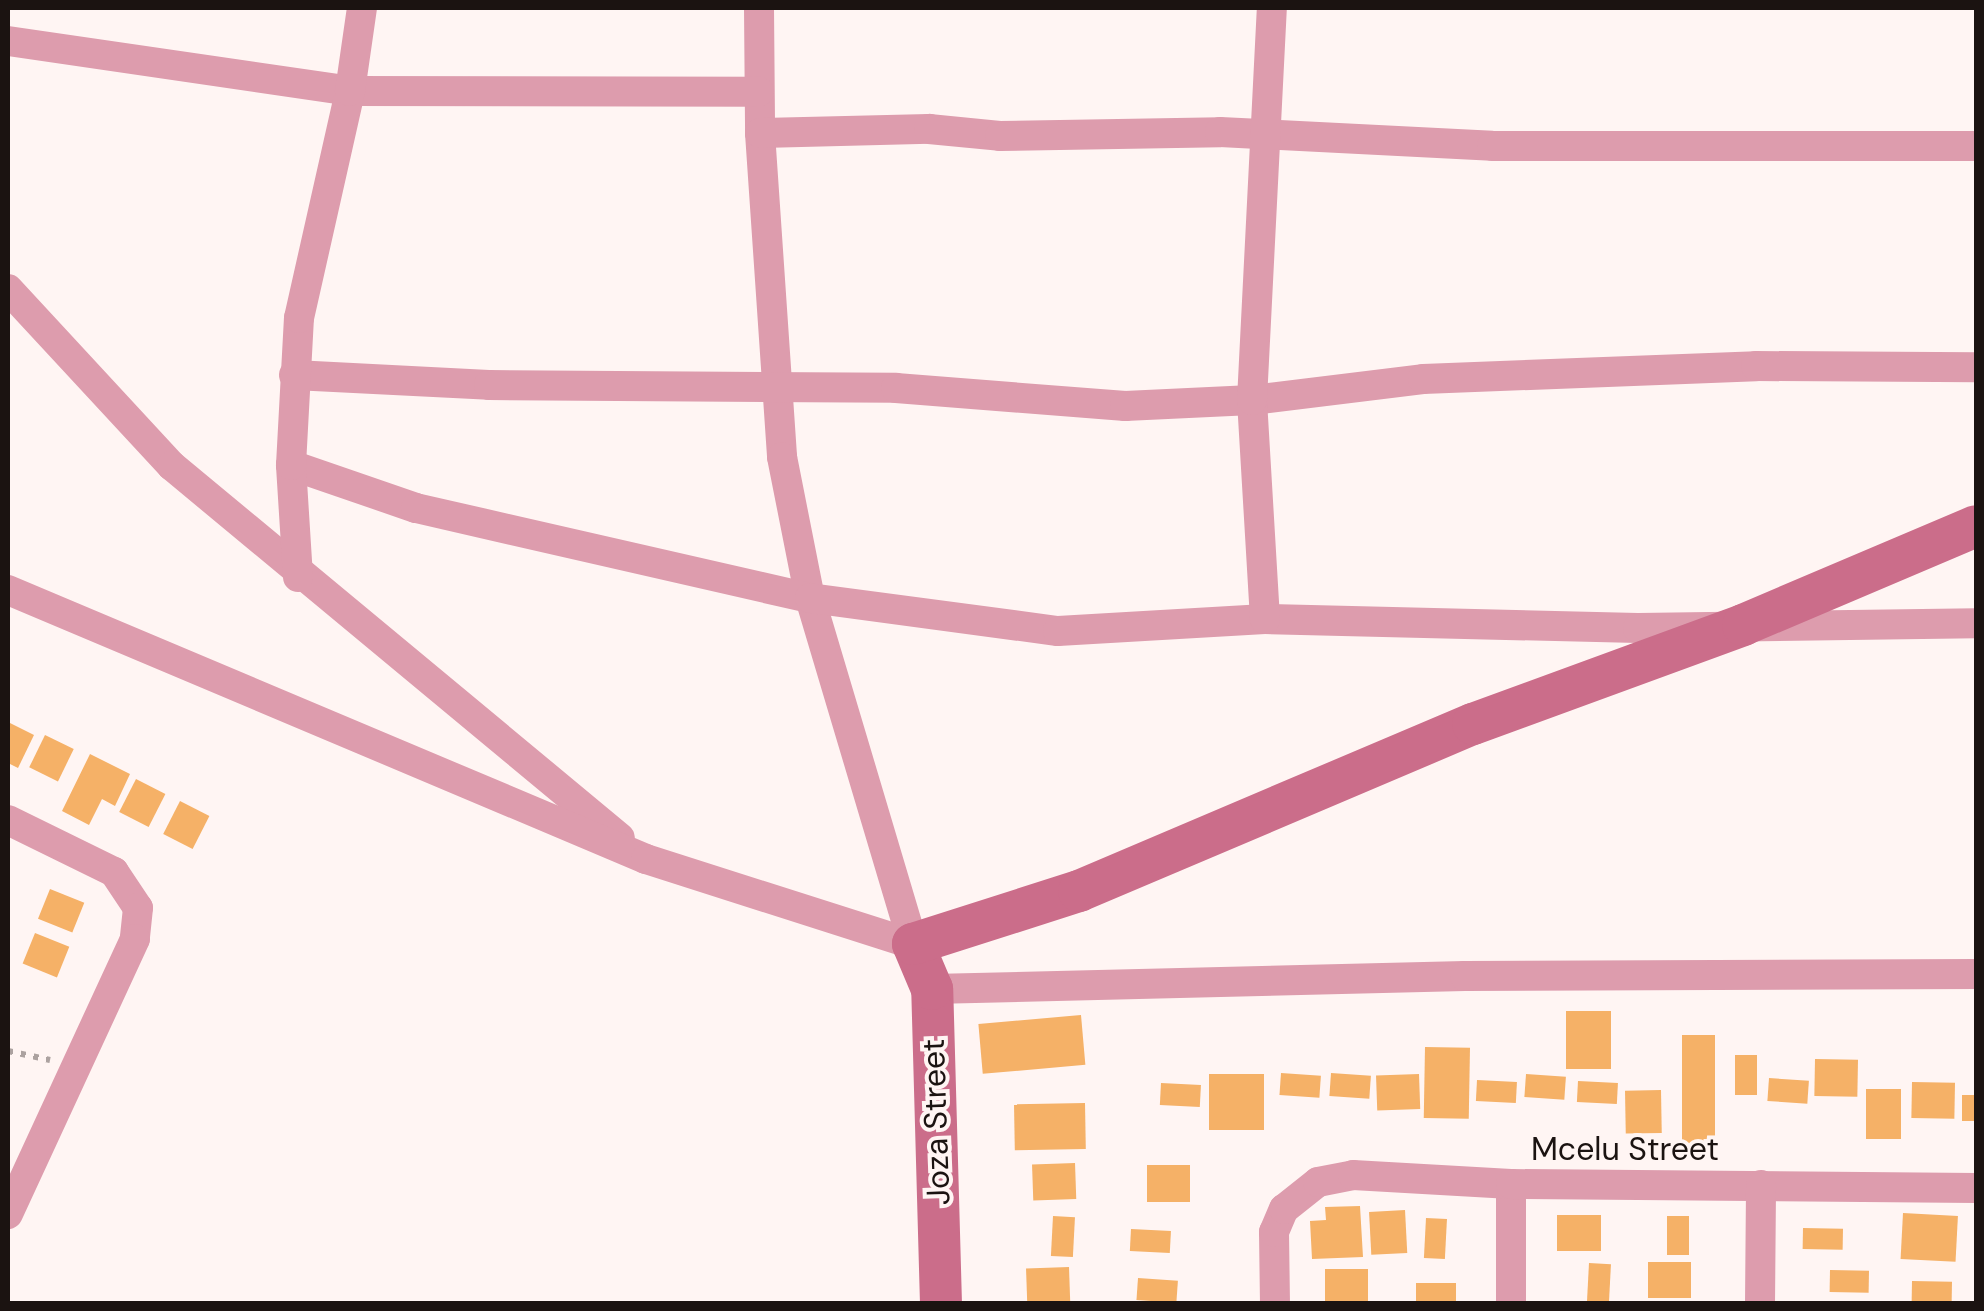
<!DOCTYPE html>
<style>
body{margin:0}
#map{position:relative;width:1984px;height:1311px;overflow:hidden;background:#fff5f3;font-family:"DM Sans",sans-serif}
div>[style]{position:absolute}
.building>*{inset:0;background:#f5b167;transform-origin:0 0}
.path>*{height:6px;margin-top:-3px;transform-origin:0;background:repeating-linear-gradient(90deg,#aca2a0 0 5px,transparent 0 13px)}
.street>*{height:30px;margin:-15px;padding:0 15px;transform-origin:15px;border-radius:15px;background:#dd9cad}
.secondary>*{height:42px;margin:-21px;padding:0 21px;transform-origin:21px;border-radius:21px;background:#cb6d8a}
span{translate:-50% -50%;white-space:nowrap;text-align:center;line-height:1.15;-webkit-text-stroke:8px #fff5f3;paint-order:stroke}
.street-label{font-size:32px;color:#1b1311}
.frame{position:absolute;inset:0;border:10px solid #1b1311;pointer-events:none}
</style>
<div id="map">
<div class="building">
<i style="clip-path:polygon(8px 722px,34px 735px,18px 768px,8px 763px)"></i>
<i style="left:45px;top:735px;width:32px;height:36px;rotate:26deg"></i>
<i style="clip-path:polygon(90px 754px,130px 774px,115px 806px,102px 799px,89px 825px,62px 811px)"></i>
<i style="left:136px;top:779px;width:33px;height:37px;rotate:27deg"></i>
<i style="left:180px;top:801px;width:33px;height:37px;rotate:27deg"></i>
<i style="left:50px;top:889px;width:37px;height:32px;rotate:22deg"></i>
<i style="left:35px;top:933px;width:37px;height:33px;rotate:22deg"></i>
<i style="left:1566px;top:1011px;width:45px;height:58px"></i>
<i style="left:1081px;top:1015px;width:50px;height:103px;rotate:85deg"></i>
<i style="left:1682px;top:1035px;width:33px;height:110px"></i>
<i style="left:1425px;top:1047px;width:45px;height:71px;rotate:1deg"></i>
<i style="left:1735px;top:1055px;width:22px;height:40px"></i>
<i style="left:1815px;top:1059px;width:43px;height:37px;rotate:1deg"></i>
<i style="left:1281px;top:1073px;width:40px;height:22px;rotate:4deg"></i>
<i style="left:1331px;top:1073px;width:40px;height:23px;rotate:4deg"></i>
<i style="left:1209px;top:1074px;width:55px;height:56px"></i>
<i style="left:1419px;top:1074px;width:35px;height:43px;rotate:88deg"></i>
<i style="left:1526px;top:1074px;width:40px;height:23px;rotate:4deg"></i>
<i style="left:1769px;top:1078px;width:40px;height:23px;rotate:4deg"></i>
<i style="left:1477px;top:1080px;width:40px;height:21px;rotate:3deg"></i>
<i style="left:1578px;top:1081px;width:40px;height:21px;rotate:3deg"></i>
<i style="left:1912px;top:1082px;width:43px;height:36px;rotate:1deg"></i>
<i style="left:1161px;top:1083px;width:40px;height:22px;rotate:3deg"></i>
<i style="left:1866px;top:1089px;width:35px;height:50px"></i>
<i style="left:1661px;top:1090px;width:43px;height:36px;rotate:89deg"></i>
<i style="left:1962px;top:1095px;width:14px;height:26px"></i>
<i style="left:1085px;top:1103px;width:46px;height:71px;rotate:89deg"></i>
<i style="left:1075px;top:1163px;width:36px;height:43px;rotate:88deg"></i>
<i style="left:1147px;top:1165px;width:43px;height:37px"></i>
<i style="clip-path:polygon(1360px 1206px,1363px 1257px,1312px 1259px,1310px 1221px,1326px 1220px,1325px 1207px)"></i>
<i style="left:1405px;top:1210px;width:43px;height:36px;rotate:87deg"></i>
<i style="left:1903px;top:1213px;width:55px;height:46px;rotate:3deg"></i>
<i style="left:1601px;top:1215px;width:36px;height:44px;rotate:90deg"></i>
<i style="left:1053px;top:1216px;width:22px;height:40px;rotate:3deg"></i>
<i style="left:1667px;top:1216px;width:22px;height:39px"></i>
<i style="left:1426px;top:1218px;width:21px;height:40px;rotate:3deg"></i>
<i style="left:1803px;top:1228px;width:40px;height:21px;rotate:1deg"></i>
<i style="left:1131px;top:1229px;width:40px;height:22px;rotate:3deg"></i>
<i style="left:1691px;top:1262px;width:36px;height:43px;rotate:90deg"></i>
<i style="left:1589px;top:1263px;width:22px;height:40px;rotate:3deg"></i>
<i style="left:1069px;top:1267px;width:36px;height:43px;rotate:88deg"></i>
<i style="left:1368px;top:1269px;width:35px;height:43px;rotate:90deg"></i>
<i style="left:1830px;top:1270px;width:39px;height:22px;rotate:1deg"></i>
<i style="left:1138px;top:1278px;width:40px;height:22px;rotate:4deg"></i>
<i style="left:1912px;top:1281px;width:40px;height:23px;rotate:1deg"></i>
<i style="left:1456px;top:1283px;width:21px;height:40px;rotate:90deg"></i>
</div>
<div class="path">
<i style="left:8px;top:1051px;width:43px;rotate:12.1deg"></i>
</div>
<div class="street">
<i style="left:759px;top:8px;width:125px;rotate:89.5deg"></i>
<i style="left:760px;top:133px;width:325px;rotate:86.1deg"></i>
<i style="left:782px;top:457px;width:144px;rotate:78.8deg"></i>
<i style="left:810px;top:598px;width:361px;rotate:73.4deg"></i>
<i style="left:8px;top:41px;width:346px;rotate:8.3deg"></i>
<i style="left:350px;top:91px;width:409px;rotate:0.1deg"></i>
<i style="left:760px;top:133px;width:169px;rotate:-1.4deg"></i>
<i style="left:929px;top:129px;width:71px;rotate:5.6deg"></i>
<i style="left:1000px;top:136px;width:220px;rotate:-1deg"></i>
<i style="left:1220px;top:132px;width:272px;rotate:2.9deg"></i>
<i style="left:1492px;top:146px;width:484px"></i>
<i style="left:8px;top:289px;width:241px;rotate:47.2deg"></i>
<i style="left:172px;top:466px;width:582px;rotate:39.7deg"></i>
<i style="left:294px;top:375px;width:195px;rotate:2.9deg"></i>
<i style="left:489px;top:385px;width:407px;rotate:0.4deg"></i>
<i style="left:896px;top:388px;width:230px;rotate:4.5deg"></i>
<i style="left:1125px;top:406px;width:127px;rotate:-2.7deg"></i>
<i style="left:1252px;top:400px;width:172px;rotate:-7deg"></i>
<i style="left:1423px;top:379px;width:333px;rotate:-2.2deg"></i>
<i style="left:1756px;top:366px;width:220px;rotate:0.3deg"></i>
<i style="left:291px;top:465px;width:132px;rotate:19deg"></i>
<i style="left:416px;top:508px;width:404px;rotate:12.9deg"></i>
<i style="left:810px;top:598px;width:250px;rotate:7.6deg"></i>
<i style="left:1058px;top:631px;width:207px;rotate:-3.3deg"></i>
<i style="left:1265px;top:619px;width:373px;rotate:1.4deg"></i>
<i style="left:1638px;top:628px;width:338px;rotate:-0.8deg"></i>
<i style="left:298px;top:577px;width:112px;rotate:-93.6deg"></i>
<i style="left:291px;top:465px;width:147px;rotate:-86.9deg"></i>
<i style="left:299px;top:318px;width:233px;rotate:-77.3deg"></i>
<i style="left:350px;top:91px;width:84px;rotate:-81.8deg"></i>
<i style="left:8px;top:590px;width:692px;rotate:22.86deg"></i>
<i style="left:646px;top:859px;width:280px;rotate:17.7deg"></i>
<i style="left:1265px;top:619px;width:219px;rotate:-93.4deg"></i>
<i style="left:1252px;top:400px;width:393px;rotate:-87.1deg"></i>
<i style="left:8px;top:820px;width:118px;rotate:26.1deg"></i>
<i style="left:114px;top:872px;width:43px;rotate:56.3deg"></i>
<i style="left:138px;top:908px;width:31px;rotate:96deg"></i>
<i style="left:135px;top:939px;width:303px;rotate:114.8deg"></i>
<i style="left:932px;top:989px;width:533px;rotate:-1.4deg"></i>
<i style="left:1465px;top:976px;width:511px;rotate:-0.22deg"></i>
<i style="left:1511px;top:1184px;width:120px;rotate:90deg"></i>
<i style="left:1275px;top:1304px;width:72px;rotate:-90.8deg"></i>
<i style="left:1274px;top:1232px;width:25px;rotate:-67deg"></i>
<i style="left:1284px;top:1209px;width:43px;rotate:-38.5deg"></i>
<i style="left:1318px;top:1182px;width:36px;rotate:-11deg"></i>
<i style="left:1353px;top:1175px;width:158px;rotate:3.3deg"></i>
<i style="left:1511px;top:1184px;width:465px;rotate:0.5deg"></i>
<i style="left:1760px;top:1304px;width:119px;rotate:-89.5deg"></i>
</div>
<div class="secondary">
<i style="left:941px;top:1304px;width:315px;rotate:-91.6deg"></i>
<i style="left:932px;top:989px;width:49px;rotate:-112.9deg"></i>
<i style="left:913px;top:944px;width:174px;rotate:-17.7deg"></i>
<i style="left:1079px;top:891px;width:428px;rotate:-23deg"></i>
<i style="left:1473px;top:724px;width:288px;rotate:-20.1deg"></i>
<i style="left:1743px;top:625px;width:253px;rotate:-23deg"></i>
</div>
<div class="street-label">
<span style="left:936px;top:1122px;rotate:-92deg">Joza Street</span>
<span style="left:1625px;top:1149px">Mcelu Street</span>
</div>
<div class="frame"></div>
</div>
